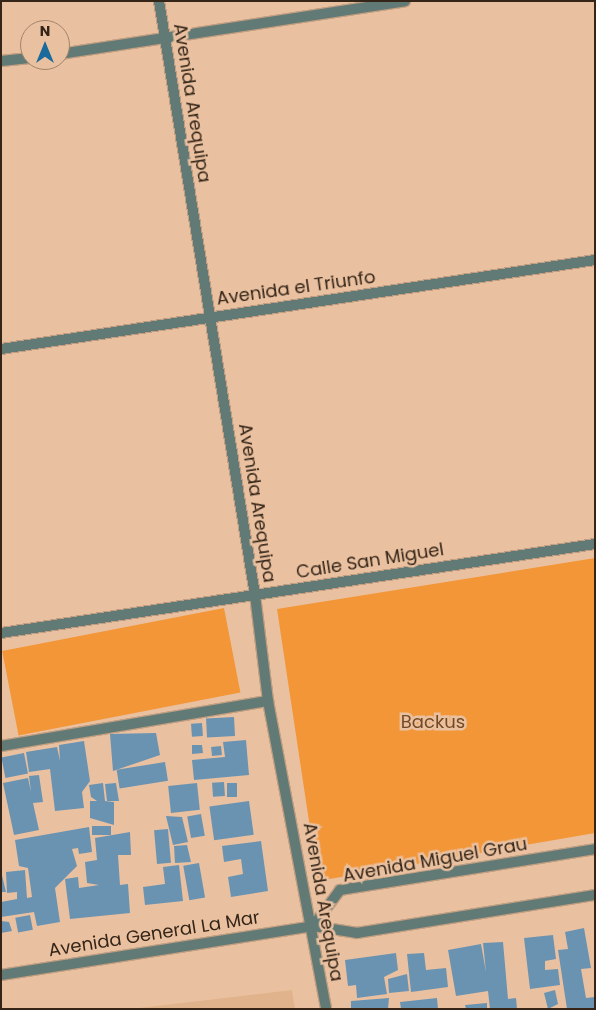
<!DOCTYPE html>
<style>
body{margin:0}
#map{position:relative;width:596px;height:1010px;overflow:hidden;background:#eac1a0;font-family:Poppins,sans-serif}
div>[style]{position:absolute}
.built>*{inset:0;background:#e1b38c}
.green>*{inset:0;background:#f29638;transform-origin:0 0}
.building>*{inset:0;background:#6a93b2;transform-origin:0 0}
.roads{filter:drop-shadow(1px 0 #c29f82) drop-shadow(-1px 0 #c29f82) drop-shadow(0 1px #c29f82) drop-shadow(0 -1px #c29f82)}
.minor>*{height:10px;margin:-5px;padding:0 5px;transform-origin:5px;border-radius:5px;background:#627a75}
.tertiary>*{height:10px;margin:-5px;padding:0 5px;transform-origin:5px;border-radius:5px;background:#627a75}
span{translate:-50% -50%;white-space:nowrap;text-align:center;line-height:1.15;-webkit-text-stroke:5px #eac1a0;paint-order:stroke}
.street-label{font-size:18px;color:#342518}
.park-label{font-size:18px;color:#744a22}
.frame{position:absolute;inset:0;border:2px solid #342518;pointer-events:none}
.north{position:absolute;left:20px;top:20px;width:50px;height:50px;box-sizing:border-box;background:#eac1a0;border:1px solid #a1836a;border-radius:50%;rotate:0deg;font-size:14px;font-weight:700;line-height:20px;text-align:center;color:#342518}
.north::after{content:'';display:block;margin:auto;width:18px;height:22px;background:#1a6a9c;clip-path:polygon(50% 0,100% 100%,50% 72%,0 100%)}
</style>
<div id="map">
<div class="built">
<i style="clip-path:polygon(292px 990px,295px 1009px,131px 1009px)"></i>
</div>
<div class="green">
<i style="clip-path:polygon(595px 558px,595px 833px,318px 881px,277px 609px)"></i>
<i style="left:224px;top:608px;width:86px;height:226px;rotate:79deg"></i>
</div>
<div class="building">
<i style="left:234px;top:717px;width:19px;height:28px;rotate:87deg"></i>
<i style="left:202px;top:723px;width:13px;height:11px;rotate:86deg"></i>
<i style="clip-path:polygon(156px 733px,160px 755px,113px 771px,110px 734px)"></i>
<i style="clip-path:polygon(246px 740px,249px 775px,194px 780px,192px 760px,225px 757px,223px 742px)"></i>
<i style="clip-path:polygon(84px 741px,90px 781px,82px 792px,84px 808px,55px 811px,50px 769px,29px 772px,26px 752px,57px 747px,60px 761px,59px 745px)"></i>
<i style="clip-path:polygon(192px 745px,202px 745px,203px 753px,192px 754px)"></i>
<i style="left:221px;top:746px;width:9px;height:10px;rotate:84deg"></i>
<i style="left:24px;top:753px;width:21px;height:23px;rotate:79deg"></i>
<i style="left:165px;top:762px;width:19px;height:49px;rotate:81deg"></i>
<i style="clip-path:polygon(39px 775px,43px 802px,33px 803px,39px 830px,14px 835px,3px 783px,28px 778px,31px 792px,29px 776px)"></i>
<i style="left:224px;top:782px;width:14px;height:12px;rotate:86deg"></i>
<i style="clip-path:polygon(103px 783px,105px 801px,114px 802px,114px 825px,90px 818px,90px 801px,97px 801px,91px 797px,89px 785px)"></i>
<i style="clip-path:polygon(116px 783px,119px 801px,107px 801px,105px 784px)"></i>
<i style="left:197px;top:783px;width:27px;height:29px;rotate:84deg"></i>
<i style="left:227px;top:783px;width:10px;height:14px"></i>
<i style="left:249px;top:801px;width:34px;height:40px;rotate:82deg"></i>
<i style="left:201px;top:814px;width:22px;height:14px;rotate:80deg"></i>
<i style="clip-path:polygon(166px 816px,182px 817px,188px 842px,173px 845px)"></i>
<i style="left:92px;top:826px;width:19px;height:9px"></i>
<i style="clip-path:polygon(89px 827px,92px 852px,79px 854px,78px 848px,72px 849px,77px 866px,55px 888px,60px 922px,37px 926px,34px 912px,1px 917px,1px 902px,17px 899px,17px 892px,7px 893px,6px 872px,25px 870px,27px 898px,32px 897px,28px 868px,19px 866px,15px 840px)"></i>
<i style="left:168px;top:829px;width:34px;height:14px;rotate:85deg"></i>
<i style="clip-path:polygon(130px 832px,131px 855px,118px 855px,120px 885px,128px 884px,130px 913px,70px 919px,65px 879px,78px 877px,79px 888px,99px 885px,87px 883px,85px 862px,97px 860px,95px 838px)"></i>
<i style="clip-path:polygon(261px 841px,268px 891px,231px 897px,228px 877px,243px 874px,241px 859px,224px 862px,222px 846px)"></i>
<i style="clip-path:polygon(187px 845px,191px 862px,175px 863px,174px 846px)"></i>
<i style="left:199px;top:863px;width:35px;height:16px;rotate:80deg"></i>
<i style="clip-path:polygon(179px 865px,183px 901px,145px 905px,143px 887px,165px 884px,163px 867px)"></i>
<i style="clip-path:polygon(1px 871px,6px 892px,1px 892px)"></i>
<i style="left:30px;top:915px;width:15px;height:15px;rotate:79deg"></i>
<i style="clip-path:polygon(1px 921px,9px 922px,12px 931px,1px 933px)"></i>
<i style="clip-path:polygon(584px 928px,591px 968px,581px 969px,586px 998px,595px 997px,595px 1009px,567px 1009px,558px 950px,568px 949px,565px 932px)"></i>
<i style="clip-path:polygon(553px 935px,556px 959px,545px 961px,545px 970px,558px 969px,560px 985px,530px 989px,524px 938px)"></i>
<i style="clip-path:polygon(503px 942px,508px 999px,516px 998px,517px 1009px,490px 1009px,488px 991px,456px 996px,448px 950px,481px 944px,486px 972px,483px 943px)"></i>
<i style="clip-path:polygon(396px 953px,398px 970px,384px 977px,387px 994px,357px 998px,356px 985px,348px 986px,345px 960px)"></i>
<i style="clip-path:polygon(424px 953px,426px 970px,446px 968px,448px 987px,411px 992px,407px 954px)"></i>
<i style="clip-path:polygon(407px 974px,409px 991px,389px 993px,388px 979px)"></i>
<i style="clip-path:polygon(555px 990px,558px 1004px,548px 1009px,544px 993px)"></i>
<i style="clip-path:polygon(389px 998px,388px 1009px,351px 1009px,351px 1001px)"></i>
<i style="clip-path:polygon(437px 998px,438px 1009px,401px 1009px,400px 1002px)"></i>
<i style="clip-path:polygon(487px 1003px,487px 1009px,466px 1009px,465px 1005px)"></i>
</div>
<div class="roads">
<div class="minor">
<i style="left:159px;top:1px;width:602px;rotate:80.82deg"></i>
<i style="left:255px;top:595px;width:107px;rotate:83deg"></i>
<i style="left:268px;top:701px;width:313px;rotate:79.3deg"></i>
<i style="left:60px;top:54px;width:349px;rotate:-8.7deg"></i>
<i style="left:1px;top:61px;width:29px;rotate:-6deg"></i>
<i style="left:1px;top:349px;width:601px;rotate:-8.52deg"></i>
<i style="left:1px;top:633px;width:601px;rotate:-8.52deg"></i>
<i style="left:1px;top:746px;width:271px;rotate:-9.6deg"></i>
</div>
<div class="tertiary">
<i style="left:313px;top:926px;width:45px;rotate:-53.1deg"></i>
<i style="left:340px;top:890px;width:258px;rotate:-9.1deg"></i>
<i style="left:1px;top:975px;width:316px;rotate:-8.9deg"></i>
<i style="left:313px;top:926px;width:45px;rotate:9deg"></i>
<i style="left:357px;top:933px;width:241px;rotate:-9.1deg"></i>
</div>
</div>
<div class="street-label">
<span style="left:192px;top:103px;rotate:81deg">Avenida Arequipa</span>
<span style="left:296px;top:288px;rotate:-8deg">Avenida el Triunfo</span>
<span style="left:257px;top:503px;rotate:81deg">Avenida Arequipa</span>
<span style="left:370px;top:561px;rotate:-9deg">Calle San Miguel</span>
<span style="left:435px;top:860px;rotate:-10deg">Avenida Miguel Grau</span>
<span style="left:323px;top:902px;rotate:80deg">Avenida Arequipa</span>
<span style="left:154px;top:934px;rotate:-9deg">Avenida General La Mar</span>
</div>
<div class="park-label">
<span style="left:433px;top:722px">Backus</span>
</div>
<div class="frame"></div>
<div class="north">N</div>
</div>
